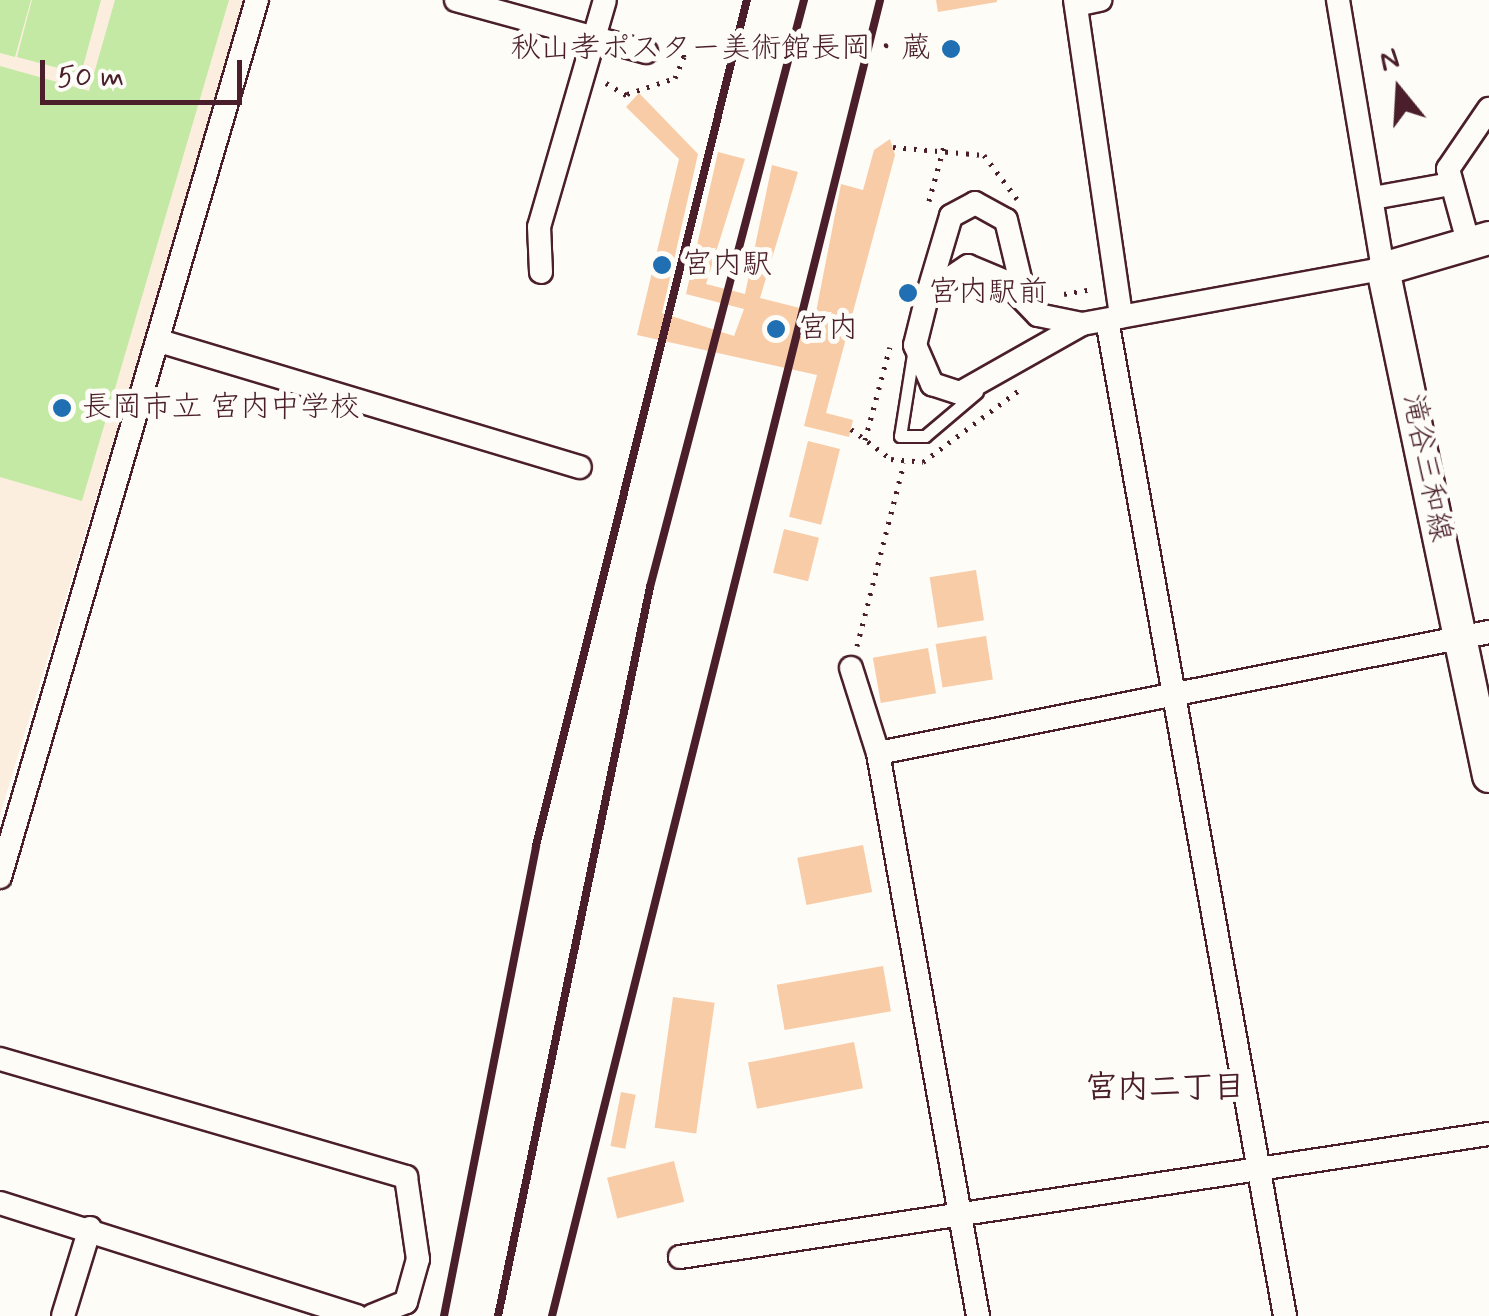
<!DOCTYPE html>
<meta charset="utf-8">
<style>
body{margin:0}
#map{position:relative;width:1489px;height:1316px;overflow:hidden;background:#fdfcf7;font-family:Mynerve,"Klee One",sans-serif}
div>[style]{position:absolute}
.built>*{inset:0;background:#fceedf}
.green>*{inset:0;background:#c3e9a4}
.building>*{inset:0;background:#f9cca8;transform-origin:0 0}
.path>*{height:5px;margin-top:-2.5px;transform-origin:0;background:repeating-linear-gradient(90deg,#4a1f2b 0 2.5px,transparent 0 10.5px)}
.roads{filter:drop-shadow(2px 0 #4a1f2b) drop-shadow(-2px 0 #4a1f2b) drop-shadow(0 2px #4a1f2b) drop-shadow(0 -2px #4a1f2b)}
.lane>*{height:11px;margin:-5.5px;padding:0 5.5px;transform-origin:5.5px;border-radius:5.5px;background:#fdfcf7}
.street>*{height:22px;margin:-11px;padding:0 11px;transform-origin:11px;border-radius:11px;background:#fdfcf7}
.secondary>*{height:32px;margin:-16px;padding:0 16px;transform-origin:16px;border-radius:16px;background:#fdfcf7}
.rail>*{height:8px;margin:-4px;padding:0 4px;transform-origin:4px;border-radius:4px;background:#4a1f2b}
.dots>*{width:28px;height:28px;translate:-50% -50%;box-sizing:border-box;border:5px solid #fdfcf7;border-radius:50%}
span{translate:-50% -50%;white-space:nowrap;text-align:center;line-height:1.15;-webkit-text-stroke:10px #fdfcf7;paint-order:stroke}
.poi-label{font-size:30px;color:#4a1f2b}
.right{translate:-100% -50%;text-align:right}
.left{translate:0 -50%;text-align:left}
.street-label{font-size:30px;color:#4a1f2b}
.neighbourhood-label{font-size:32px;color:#4a1f2b;font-weight:700}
.north{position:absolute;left:1349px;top:40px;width:100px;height:100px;-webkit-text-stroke:8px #fdfcf7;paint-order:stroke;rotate:342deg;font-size:28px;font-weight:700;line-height:40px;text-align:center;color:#4a1f2b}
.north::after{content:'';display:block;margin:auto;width:35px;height:45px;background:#4a1f2b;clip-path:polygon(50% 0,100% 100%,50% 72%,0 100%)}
.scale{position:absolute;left:40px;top:60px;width:202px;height:45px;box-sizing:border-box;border:5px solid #4a1f2b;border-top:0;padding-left:12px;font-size:30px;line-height:35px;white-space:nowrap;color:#4a1f2b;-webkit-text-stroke:8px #fdfcf7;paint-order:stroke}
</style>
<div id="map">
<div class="built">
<i style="clip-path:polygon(0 0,247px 0,0 815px)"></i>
</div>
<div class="green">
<i style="clip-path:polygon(0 0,31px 0,15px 57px,0 53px)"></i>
<i style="clip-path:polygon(32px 0,101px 0,81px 74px,17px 57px)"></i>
<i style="clip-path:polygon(115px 0,229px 0,82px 501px,0 477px,0 66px,89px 91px)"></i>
</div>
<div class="building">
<i style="clip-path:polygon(936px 0,997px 0,997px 2px,938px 12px)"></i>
<i style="clip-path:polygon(639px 93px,698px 154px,662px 313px,734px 336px,744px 309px,686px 294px,718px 152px,745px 159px,706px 284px,745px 294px,772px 165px,798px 172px,760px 298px,816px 312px,841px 184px,863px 190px,874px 150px,890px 139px,895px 155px,826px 413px,853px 420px,849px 437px,804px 426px,817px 375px,637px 335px,679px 159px,626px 107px)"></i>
<i style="left:808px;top:441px;width:33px;height:78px;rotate:14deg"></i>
<i style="left:784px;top:529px;width:36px;height:45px;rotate:14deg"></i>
<i style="left:976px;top:570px;width:51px;height:47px;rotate:81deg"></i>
<i style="left:986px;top:636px;width:44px;height:51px;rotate:81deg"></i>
<i style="left:928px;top:648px;width:46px;height:56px;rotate:80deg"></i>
<i style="left:863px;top:845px;width:48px;height:67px;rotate:79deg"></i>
<i style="left:883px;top:966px;width:46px;height:108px;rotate:80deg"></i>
<i style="left:673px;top:997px;width:42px;height:132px;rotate:8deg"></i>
<i style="left:854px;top:1042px;width:47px;height:108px;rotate:79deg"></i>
<i style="left:621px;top:1092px;width:15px;height:55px;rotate:11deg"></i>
<i style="left:674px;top:1161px;width:42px;height:69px;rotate:76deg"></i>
</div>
<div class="path">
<i style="left:606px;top:83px;width:31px;rotate:31deg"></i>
<i style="left:627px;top:94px;width:51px;rotate:-18.4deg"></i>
<i style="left:675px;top:78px;width:23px;rotate:-67deg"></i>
<i style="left:684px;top:57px;width:30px;rotate:-105deg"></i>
<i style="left:893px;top:147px;width:91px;rotate:5deg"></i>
<i style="left:984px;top:155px;width:55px;rotate:53.1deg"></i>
<i style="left:929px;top:201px;width:57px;rotate:-74.7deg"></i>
<i style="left:1064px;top:294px;width:28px;rotate:-10deg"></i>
<i style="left:851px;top:429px;width:50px;rotate:36.9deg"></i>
<i style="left:891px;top:459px;width:32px;rotate:5deg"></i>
<i style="left:923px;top:462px;width:124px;rotate:-36.8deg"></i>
<i style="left:865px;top:440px;width:96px;rotate:-75deg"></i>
<i style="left:857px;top:646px;width:189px;rotate:-75.6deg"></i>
</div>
<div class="roads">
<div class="lane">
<i style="left:914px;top:348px;width:89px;rotate:99deg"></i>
<i style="left:900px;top:436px;width:25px"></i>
<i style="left:925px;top:436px;width:68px;rotate:-40.2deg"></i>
</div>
<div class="street">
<i style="left:456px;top:0;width:197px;rotate:15.3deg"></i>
<i style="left:1075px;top:0;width:320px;rotate:81.7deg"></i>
<i style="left:1076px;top:5px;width:25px;rotate:-12deg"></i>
<i style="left:1373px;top:198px;width:79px;rotate:-10.2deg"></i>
<i style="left:1469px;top:245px;width:79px;rotate:-105.4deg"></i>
<i style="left:1448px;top:169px;width:73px;rotate:-55.7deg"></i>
<i style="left:541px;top:272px;width:45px;rotate:-92.5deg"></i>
<i style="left:539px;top:227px;width:236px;rotate:-73.8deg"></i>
<i style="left:929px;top:290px;width:77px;rotate:-73.4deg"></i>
<i style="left:951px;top:216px;width:27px;rotate:-28deg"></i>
<i style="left:975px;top:203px;width:35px;rotate:29deg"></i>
<i style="left:1006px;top:220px;width:81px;rotate:76.5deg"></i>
<i style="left:1107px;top:320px;width:1012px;rotate:79.87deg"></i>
<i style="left:1082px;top:324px;width:45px;rotate:-168.4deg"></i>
<i style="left:1038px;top:315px;width:46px;rotate:-134.1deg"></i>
<i style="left:1006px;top:282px;width:41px;rotate:-157.2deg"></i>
<i style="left:968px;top:266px;width:48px;rotate:146deg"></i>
<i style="left:928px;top:293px;width:54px;rotate:104deg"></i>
<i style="left:915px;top:345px;width:43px;rotate:66.4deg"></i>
<i style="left:932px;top:384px;width:29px;rotate:18deg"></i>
<i style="left:960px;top:393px;width:140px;rotate:-29.5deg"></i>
<i style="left:1082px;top:324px;width:306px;rotate:-10.4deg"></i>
<i style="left:1383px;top:269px;width:273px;rotate:-99.5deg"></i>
<i style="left:163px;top:342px;width:435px;rotate:16.7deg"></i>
<i style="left:851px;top:668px;width:89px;rotate:72.4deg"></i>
<i style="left:878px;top:753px;width:572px;rotate:79.93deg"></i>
<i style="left:878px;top:753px;width:623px;rotate:-11.2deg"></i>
<i style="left:0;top:877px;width:914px;rotate:-73.67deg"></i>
<i style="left:0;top:1059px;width:423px;rotate:16.2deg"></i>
<i style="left:406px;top:1177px;width:83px;rotate:81.7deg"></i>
<i style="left:418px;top:1259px;width:45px;rotate:105.6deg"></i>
<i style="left:406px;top:1302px;width:37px;rotate:158deg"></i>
<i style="left:0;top:1203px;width:374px;rotate:17.6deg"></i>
<i style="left:680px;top:1257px;width:818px;rotate:-8.65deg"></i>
<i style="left:63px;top:1316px;width:92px;rotate:-72.9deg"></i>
</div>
<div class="secondary">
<i style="left:1489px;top:238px;width:110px;rotate:163.7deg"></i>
<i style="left:1383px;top:269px;width:518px;rotate:78.19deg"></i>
</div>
</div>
<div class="rail">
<i style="left:444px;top:1316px;width:479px;rotate:-78.9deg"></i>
<i style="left:536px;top:846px;width:872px;rotate:-76deg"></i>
<i style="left:498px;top:1316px;width:745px;rotate:-78.22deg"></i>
<i style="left:650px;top:587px;width:607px;rotate:-75.3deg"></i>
<i style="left:552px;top:1316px;width:1356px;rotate:-76deg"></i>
</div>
<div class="dots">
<i style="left:951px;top:49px;background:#1f6fb2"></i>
<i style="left:662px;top:265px;background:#1f6fb2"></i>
<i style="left:908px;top:293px;background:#1f6fb2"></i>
<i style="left:776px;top:329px;background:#1f6fb2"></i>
<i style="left:62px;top:408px;background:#1f6fb2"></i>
</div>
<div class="poi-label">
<span class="right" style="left:931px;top:49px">秋山孝ポスター美術館長岡・蔵</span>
<span class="left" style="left:682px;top:265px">宮内駅</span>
<span class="left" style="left:928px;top:293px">宮内駅前</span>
<span class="left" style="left:798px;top:329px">宮内</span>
<span class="left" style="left:82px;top:408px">長岡市立 宮内中学校</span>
</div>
<div class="street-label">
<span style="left:1426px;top:468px;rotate:79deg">滝谷三和線</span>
</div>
<div class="neighbourhood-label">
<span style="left:1165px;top:1088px">宮内二丁目</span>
</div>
<div class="north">N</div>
<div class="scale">50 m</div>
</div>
